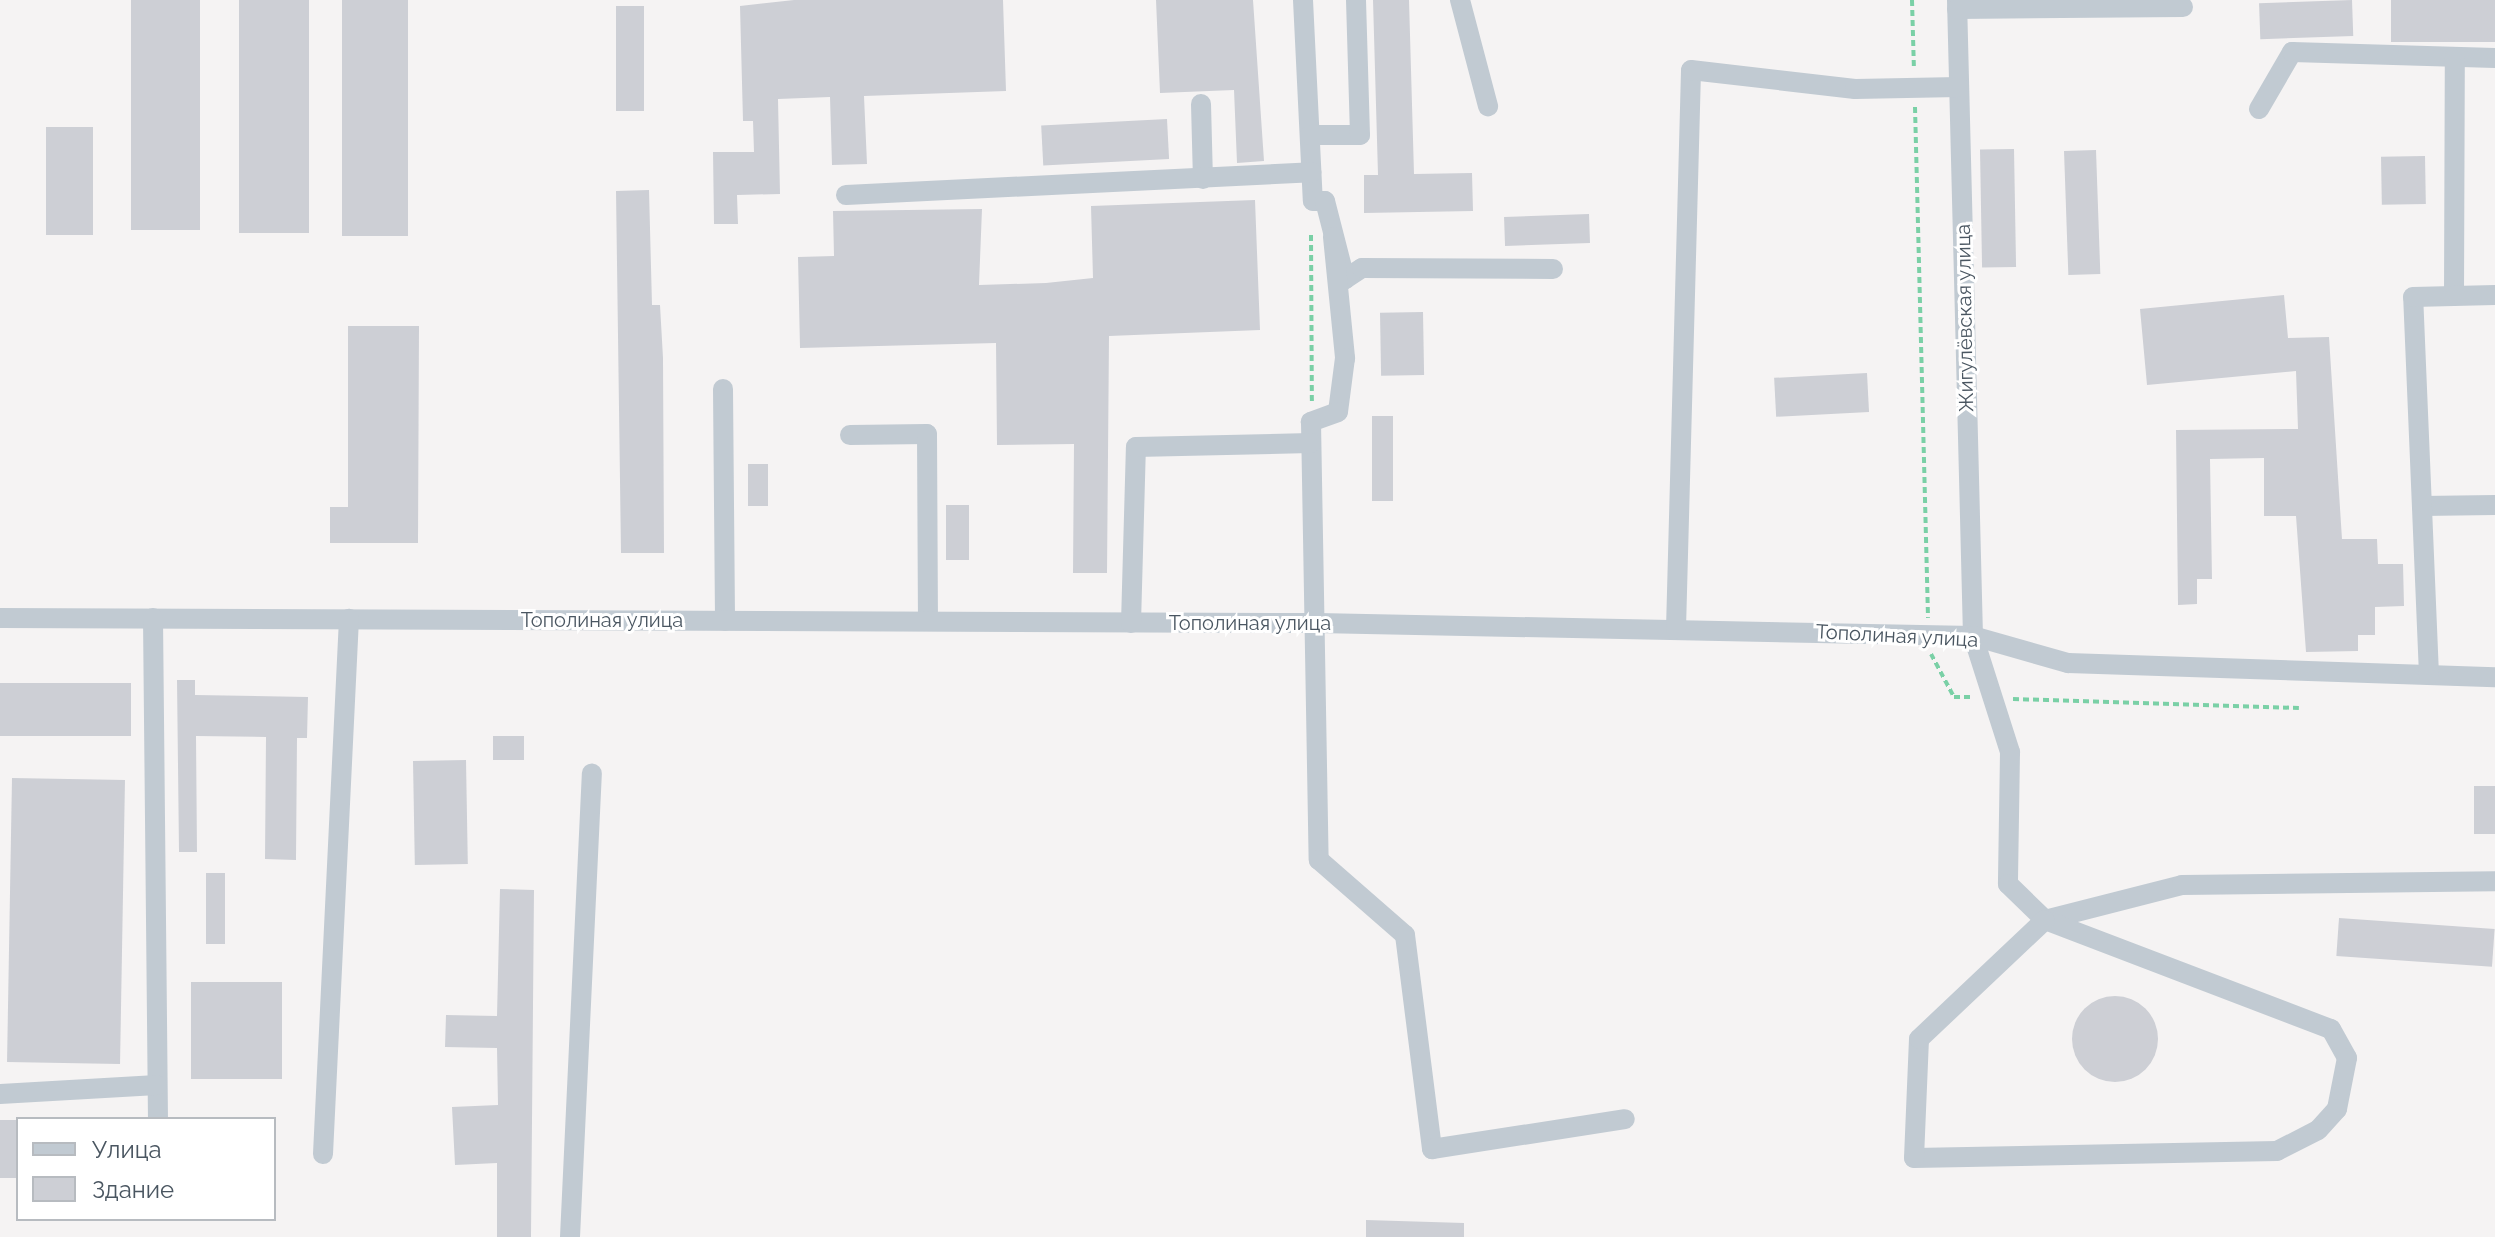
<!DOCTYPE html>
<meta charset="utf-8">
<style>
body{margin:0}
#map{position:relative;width:2495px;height:1237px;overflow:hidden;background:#f5f3f3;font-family:Raleway,sans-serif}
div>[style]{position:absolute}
.building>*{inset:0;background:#cdcfd5;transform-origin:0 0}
.round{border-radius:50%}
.path>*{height:4px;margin-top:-2px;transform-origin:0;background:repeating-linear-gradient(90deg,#7ad0a6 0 6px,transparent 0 10px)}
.minor>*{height:20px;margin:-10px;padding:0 10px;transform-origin:10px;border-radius:10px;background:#c1cad2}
span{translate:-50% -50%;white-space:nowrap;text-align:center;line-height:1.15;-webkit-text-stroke:6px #fff;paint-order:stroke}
.street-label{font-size:20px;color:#4a5661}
.legend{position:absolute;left:16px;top:1117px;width:260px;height:104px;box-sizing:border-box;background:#fff;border:2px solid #b7bbc0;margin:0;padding:10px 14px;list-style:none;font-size:24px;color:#4a5661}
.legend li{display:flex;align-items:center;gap:16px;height:40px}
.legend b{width:40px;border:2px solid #b7bbc0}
</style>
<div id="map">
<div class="building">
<i style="left:131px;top:0;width:69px;height:230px"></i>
<i style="left:239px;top:0;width:70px;height:233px"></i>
<i style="left:342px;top:0;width:66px;height:236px"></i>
<i style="clip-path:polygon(794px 0,1003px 0,1006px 91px,864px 96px,867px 164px,832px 165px,830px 97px,778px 99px,780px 194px,737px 195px,738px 224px,714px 224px,713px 152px,754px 152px,753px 121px,743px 121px,740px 6px)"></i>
<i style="clip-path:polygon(1156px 0,1253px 0,1264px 161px,1237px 163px,1234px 90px,1160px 93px)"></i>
<i style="clip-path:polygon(1373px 0,1409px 0,1414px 174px,1472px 173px,1473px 211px,1364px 213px,1364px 175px,1378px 175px)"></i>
<i style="left:2352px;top:0;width:36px;height:93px;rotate:88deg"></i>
<i style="left:2391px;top:0;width:104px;height:42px"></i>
<i style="left:616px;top:6px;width:28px;height:105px"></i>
<i style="left:1167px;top:119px;width:40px;height:126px;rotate:87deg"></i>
<i style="left:46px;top:127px;width:47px;height:108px"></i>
<i style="left:2014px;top:149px;width:118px;height:34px;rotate:89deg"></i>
<i style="left:2096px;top:150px;width:124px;height:32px;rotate:88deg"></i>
<i style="left:2425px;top:156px;width:48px;height:44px;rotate:89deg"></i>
<i style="clip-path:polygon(649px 190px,652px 305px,660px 305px,663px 358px,664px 553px,621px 553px,616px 191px)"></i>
<i style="clip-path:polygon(1255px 200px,1260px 330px,1109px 336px,1107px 573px,1073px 573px,1074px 444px,997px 445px,996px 343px,800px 348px,798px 257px,834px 256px,833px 211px,982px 209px,979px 285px,1046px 283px,1093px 278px,1091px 206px)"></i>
<i style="left:1589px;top:214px;width:29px;height:85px;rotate:88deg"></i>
<i style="clip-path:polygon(2284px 295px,2288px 338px,2329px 337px,2342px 539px,2377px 539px,2378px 564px,2403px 564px,2404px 606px,2375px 607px,2375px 635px,2358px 635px,2358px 651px,2306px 652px,2296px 516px,2264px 516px,2264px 458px,2210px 459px,2212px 579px,2197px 579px,2197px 604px,2178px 605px,2176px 430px,2298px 429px,2296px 371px,2147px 385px,2140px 309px)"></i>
<i style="left:1423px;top:312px;width:63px;height:43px;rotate:89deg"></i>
<i style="clip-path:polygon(348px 326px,419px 326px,418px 543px,330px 543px,330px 507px,348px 507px)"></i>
<i style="left:1867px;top:373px;width:39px;height:93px;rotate:87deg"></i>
<i style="left:1372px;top:416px;width:21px;height:85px"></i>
<i style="left:748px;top:464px;width:20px;height:42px"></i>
<i style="left:946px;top:505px;width:23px;height:55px"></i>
<i style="clip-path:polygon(177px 680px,195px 680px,195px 695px,308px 697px,307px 738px,297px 738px,296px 860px,265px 859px,266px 737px,196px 736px,197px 852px,179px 852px)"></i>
<i style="left:0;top:683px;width:131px;height:53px"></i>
<i style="left:493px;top:736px;width:31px;height:24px"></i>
<i style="left:466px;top:760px;width:104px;height:53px;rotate:89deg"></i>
<i style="left:12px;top:778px;width:113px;height:284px;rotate:1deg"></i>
<i style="left:2474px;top:786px;width:21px;height:48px"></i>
<i style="left:206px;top:873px;width:19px;height:71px"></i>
<i style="clip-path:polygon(500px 889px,534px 890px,531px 1237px,497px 1237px,497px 1163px,455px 1165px,452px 1107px,498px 1105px,497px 1048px,445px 1047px,446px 1015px,497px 1016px)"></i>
<i style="left:2339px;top:918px;width:156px;height:38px;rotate:4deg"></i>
<i style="left:191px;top:982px;width:91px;height:97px"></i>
<i class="round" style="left:2072px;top:996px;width:86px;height:86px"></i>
<i style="left:0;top:1120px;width:18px;height:58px"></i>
<i style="clip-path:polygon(1366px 1220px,1464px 1223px,1464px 1237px,1366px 1237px)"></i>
</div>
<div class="path">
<i style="left:1912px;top:0;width:70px;rotate:88.4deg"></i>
<i style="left:1915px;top:107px;width:511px;rotate:88.54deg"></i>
<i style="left:1311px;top:235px;width:167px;rotate:89.7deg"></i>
<i style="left:1931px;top:654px;width:49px;rotate:61.9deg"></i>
<i style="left:1954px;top:697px;width:19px"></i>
<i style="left:2013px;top:699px;width:286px;rotate:1.8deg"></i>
</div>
<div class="minor">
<i style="left:1303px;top:0;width:201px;rotate:87.2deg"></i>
<i style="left:1313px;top:201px;width:12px"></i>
<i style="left:1325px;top:201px;width:81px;rotate:75.6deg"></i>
<i style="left:1345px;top:279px;width:20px;rotate:-33deg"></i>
<i style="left:1362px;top:268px;width:191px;rotate:0.3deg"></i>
<i style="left:1460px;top:0;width:110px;rotate:75.2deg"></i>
<i style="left:1957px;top:0;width:636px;rotate:88.56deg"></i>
<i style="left:1973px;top:636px;width:122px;rotate:72.3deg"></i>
<i style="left:2010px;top:752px;width:132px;rotate:90.9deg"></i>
<i style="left:2008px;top:884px;width:52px;rotate:44.2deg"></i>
<i style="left:2045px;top:920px;width:141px;rotate:-14.3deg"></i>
<i style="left:2182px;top:885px;width:313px;rotate:-0.7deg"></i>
<i style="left:1957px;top:9px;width:226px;rotate:-0.5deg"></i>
<i style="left:1201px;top:104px;width:75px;rotate:88.5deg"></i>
<i style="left:2259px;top:109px;width:66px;rotate:-59.9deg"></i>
<i style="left:2292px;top:52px;width:203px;rotate:1.7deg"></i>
<i style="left:1310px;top:135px;width:50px"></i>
<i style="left:1360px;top:135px;width:135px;rotate:-91.7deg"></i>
<i style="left:846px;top:195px;width:466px;rotate:-2.8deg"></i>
<i style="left:1333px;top:237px;width:122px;rotate:84.3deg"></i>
<i style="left:1345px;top:358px;width:54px;rotate:97.4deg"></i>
<i style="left:1338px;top:412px;width:29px;rotate:160deg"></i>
<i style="left:1311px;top:422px;width:438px;rotate:89deg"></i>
<i style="left:1319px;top:860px;width:114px;rotate:41.1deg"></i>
<i style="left:1405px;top:935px;width:216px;rotate:82.8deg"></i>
<i style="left:1432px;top:1149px;width:195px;rotate:-8.8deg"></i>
<i style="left:2454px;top:296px;width:239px;rotate:-89.8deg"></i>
<i style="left:723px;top:389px;width:232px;rotate:89.5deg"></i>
<i style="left:850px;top:435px;width:77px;rotate:-0.7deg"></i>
<i style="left:927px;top:434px;width:187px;rotate:89.7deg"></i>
<i style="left:2422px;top:506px;width:73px;rotate:-0.8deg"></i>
<i style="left:0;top:618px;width:1317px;rotate:0.22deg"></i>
<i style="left:1317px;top:623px;width:656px;rotate:1.14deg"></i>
<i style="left:1973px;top:636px;width:99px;rotate:15.9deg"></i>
<i style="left:2068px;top:663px;width:427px;rotate:1.9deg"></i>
<i style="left:153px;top:618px;width:501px;rotate:89.43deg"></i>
<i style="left:1131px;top:623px;width:176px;rotate:-88.4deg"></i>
<i style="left:1136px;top:447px;width:175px;rotate:-1.3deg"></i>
<i style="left:1676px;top:629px;width:559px;rotate:-88.46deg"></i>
<i style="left:1691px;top:70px;width:165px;rotate:6.6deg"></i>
<i style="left:1855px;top:89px;width:104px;rotate:-1.1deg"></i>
<i style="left:2429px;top:675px;width:378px;rotate:-92.4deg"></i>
<i style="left:2413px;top:297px;width:82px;rotate:-1.4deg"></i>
<i style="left:2045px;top:920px;width:306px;rotate:20.9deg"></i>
<i style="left:2331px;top:1029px;width:33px;rotate:61deg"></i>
<i style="left:2347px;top:1058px;width:52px;rotate:101.1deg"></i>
<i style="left:2337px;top:1109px;width:28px;rotate:132deg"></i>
<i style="left:2318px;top:1130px;width:46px;rotate:152.9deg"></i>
<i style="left:2277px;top:1151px;width:363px;rotate:178.9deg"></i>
<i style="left:1914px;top:1158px;width:119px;rotate:-87.6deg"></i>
<i style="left:1919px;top:1039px;width:173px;rotate:-43.4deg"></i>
<i style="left:0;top:1094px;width:157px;rotate:-3.3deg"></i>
<i style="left:323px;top:1154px;width:536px;rotate:-87.22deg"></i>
<i style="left:570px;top:1237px;width:464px;rotate:-87.3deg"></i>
</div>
<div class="street-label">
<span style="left:1965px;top:318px;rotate:-91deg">Жигулёвская улица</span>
<span style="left:602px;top:620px">Тополиная улица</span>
<span style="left:1250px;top:623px">Тополиная улица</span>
<span style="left:1897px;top:636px;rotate:3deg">Тополиная улица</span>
</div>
<ul class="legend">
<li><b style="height:10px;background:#c1cad2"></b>Улица</li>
<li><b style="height:22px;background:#cdcfd5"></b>Здание</li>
</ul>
</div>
